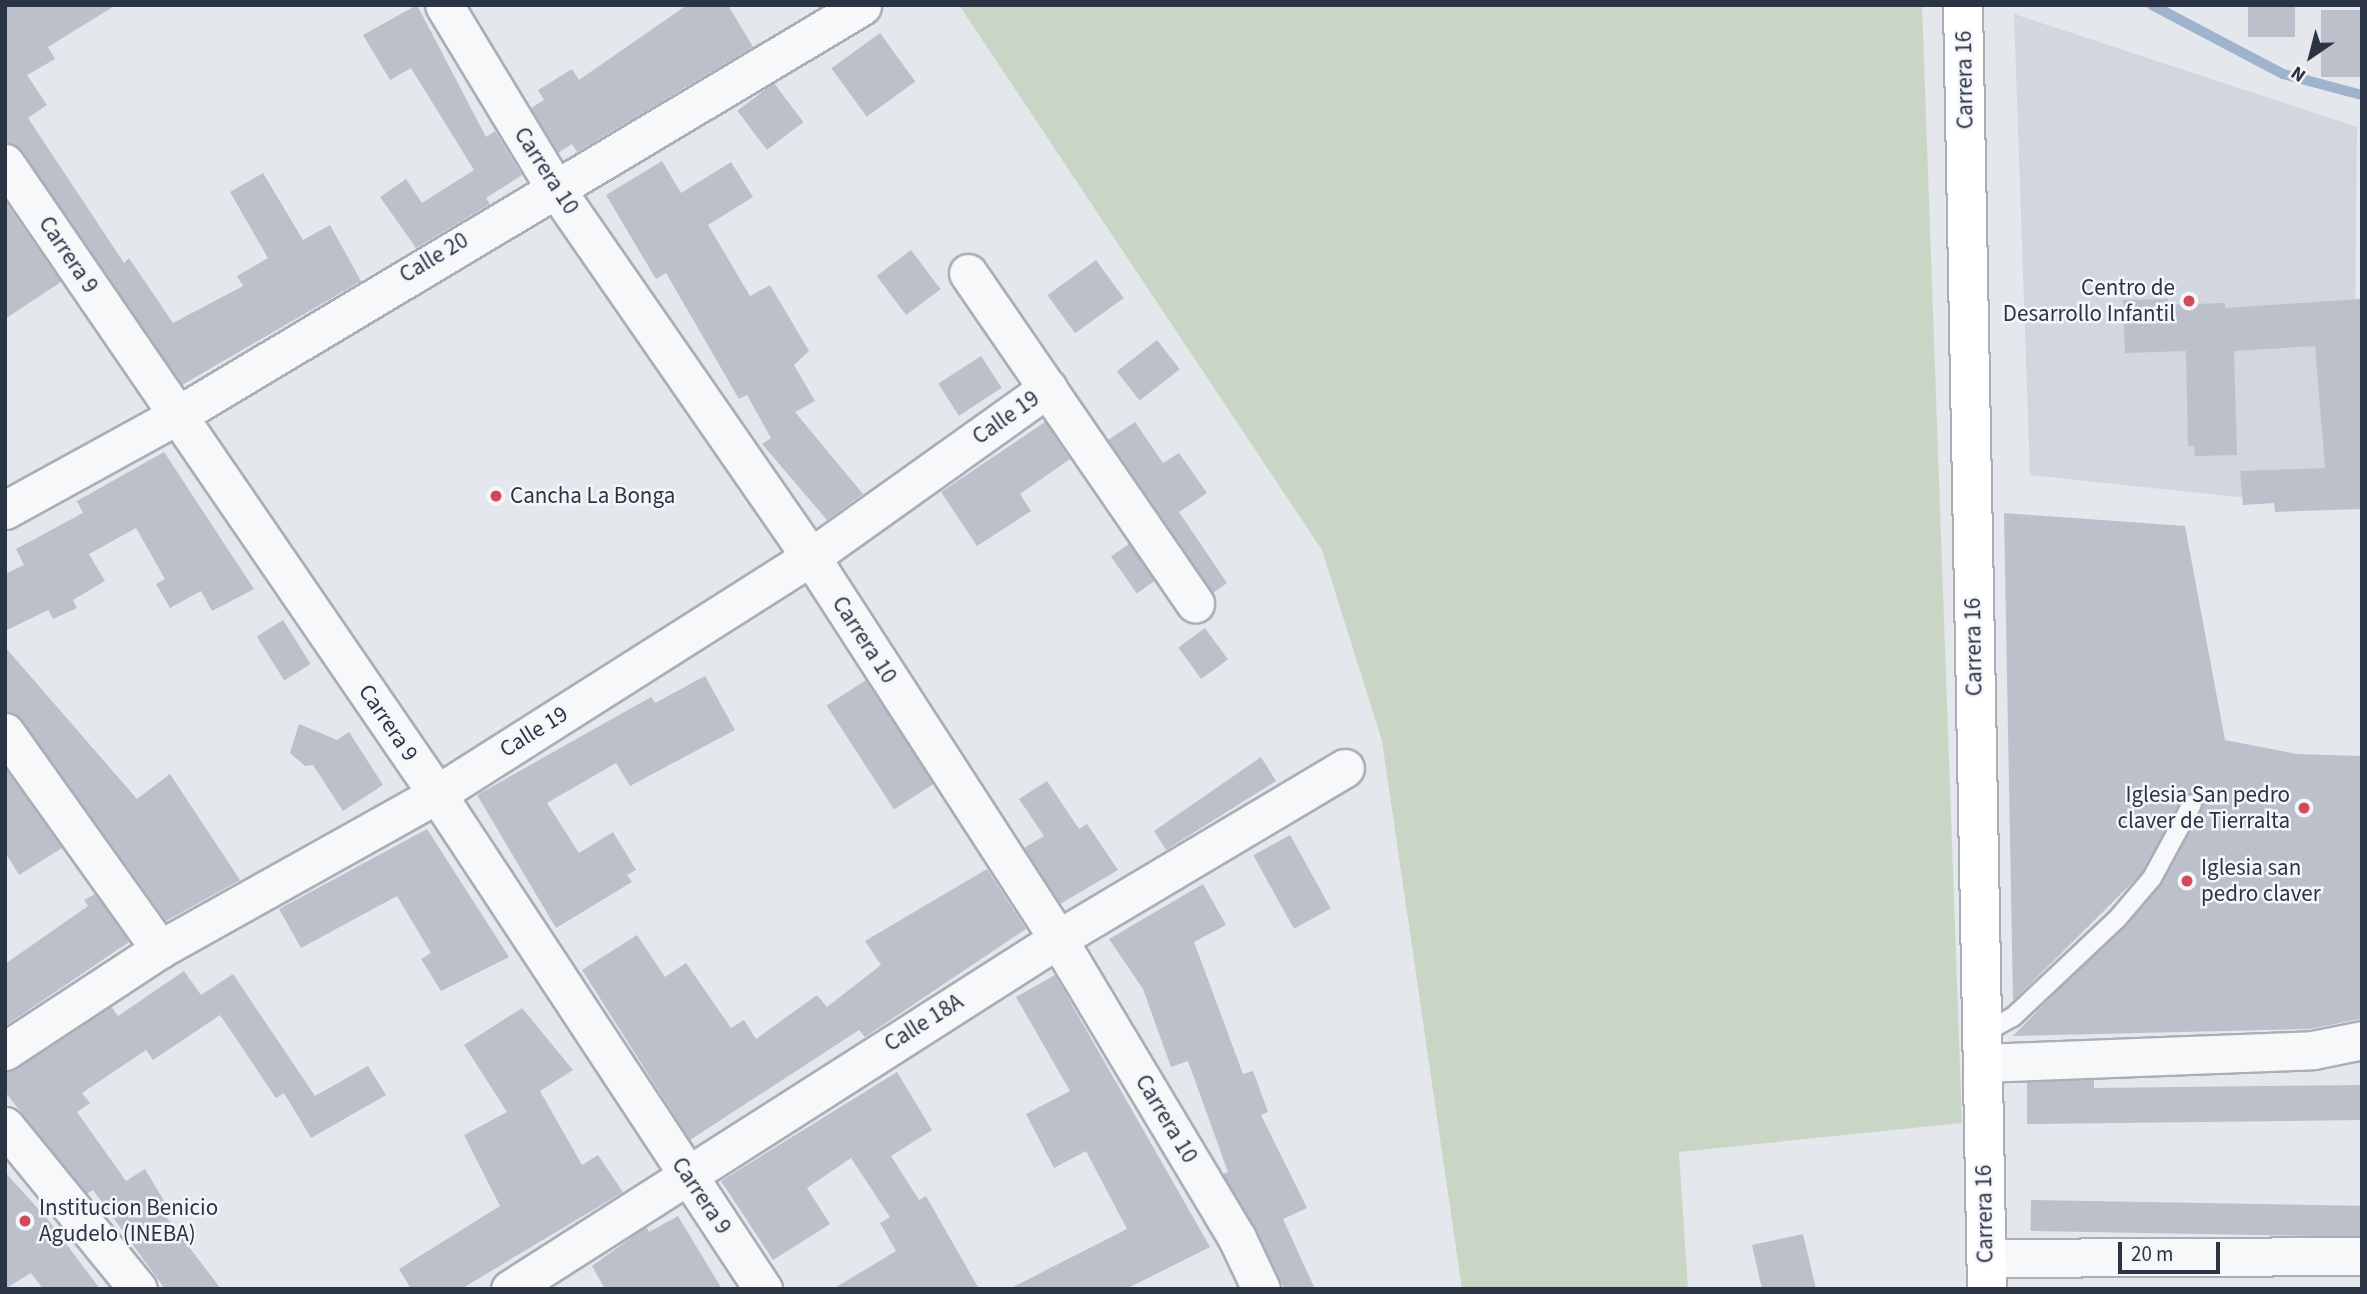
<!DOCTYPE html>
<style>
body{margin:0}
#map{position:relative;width:2367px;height:1294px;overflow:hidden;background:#e4e7ec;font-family:"Source Sans 3",sans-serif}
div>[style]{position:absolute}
.built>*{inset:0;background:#d2d6de}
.green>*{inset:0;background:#c9d6c5}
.stream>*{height:10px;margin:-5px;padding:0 5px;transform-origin:5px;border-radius:5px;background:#9fb4cc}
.building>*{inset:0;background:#bbc0ca;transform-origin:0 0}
.roads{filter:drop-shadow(2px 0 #a9aeb7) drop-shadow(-2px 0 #a9aeb7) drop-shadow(0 2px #a9aeb7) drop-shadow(0 -2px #a9aeb7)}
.service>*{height:18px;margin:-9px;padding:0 9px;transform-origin:9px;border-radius:9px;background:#f7f8fa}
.minor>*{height:37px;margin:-18.5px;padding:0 18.5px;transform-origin:18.5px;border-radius:18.5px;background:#f7f8fa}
.secondary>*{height:38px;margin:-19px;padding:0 19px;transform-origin:19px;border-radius:19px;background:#fff}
.dots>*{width:19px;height:19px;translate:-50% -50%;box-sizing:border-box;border:4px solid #f4f6f9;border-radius:50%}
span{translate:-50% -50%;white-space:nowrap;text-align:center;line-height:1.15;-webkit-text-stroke:5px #f4f6f9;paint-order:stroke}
.street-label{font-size:23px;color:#2b3445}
.poi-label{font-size:23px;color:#2b3445}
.right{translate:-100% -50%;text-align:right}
.left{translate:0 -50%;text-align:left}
.frame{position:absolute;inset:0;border:7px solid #2b3445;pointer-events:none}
.north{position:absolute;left:2276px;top:21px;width:70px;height:70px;-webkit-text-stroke:5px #f4f6f9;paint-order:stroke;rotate:215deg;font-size:19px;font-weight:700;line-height:28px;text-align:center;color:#2b3445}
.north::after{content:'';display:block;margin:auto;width:24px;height:32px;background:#2b3445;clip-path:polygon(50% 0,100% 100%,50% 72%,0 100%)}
.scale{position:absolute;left:2118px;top:1242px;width:102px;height:32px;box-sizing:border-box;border:4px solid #2b3445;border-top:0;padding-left:9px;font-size:21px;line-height:24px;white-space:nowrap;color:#2b3445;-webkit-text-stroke:5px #f4f6f9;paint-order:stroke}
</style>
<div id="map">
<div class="built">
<i style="clip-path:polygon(2014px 14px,2357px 127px,2353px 509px,2030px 475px)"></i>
</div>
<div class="green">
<i style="clip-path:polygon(959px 5px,1922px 5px,1962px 1123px,1679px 1152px,1688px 1289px,1462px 1289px,1382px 741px,1322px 550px)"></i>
</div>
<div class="stream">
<i style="left:2152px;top:5px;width:148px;rotate:27.8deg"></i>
<i style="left:2283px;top:74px;width:82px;rotate:14.9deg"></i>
</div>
<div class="building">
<i style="clip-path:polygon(5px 5px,116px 5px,48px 47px,55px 59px,27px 75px,47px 105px,28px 118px,124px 263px,129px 258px,173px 323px,243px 286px,237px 276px,268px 258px,230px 192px,263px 173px,303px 240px,330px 225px,361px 281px,182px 385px,22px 151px,5px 142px)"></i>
<i style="clip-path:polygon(417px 5px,486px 137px,495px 131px,522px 175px,486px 198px,490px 204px,416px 248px,380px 197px,406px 179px,422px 203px,474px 170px,411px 68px,390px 80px,363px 35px)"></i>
<i style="clip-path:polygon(687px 5px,728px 5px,753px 47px,577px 152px,572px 144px,558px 153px,531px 108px,544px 100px,538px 90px,572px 69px,579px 80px)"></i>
<i style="left:2248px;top:5px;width:47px;height:32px"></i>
<i style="left:2362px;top:10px;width:67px;height:41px;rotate:90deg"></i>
<i style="left:880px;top:33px;width:60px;height:60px;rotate:54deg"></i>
<i style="left:774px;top:83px;width:49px;height:46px;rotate:53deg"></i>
<i style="clip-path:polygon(662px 161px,681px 193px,731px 162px,753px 197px,708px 225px,750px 296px,770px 285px,809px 351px,794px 365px,815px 401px,795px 412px,863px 494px,827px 520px,762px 444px,771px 438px,747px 395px,739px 399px,666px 273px,656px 279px,606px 195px)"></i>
<i style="clip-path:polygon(5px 201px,61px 282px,5px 319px)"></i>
<i style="left:911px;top:250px;width:49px;height:43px;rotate:53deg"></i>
<i style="left:1096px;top:260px;width:47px;height:60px;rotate:54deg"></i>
<i style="clip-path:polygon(2168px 299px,2168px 305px,2225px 303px,2225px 308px,2360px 299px,2362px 509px,2275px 512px,2274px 503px,2243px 505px,2240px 471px,2325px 468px,2315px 346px,2234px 351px,2237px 455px,2195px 456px,2194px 446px,2188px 446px,2186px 351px,2125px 353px,2123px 300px)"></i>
<i style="left:1157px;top:340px;width:37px;height:51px;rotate:52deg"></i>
<i style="left:981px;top:356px;width:38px;height:51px;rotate:57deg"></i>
<i style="clip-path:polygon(1045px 422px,1070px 459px,1020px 494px,1031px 511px,977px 546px,941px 492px)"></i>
<i style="clip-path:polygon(1135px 422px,1163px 463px,1179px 453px,1207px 493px,1179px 512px,1227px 583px,1213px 593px,1108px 440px)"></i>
<i style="clip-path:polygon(164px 452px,254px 589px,212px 611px,201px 591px,170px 608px,156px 584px,165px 579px,136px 528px,89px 554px,105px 581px,73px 600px,77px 608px,53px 619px,48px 610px,5px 631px,5px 574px,24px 565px,16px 549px,83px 513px,77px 501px)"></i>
<i style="clip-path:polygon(2004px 513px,2185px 526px,2225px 740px,2297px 754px,2362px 756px,2360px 1019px,2310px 1029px,2013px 1036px,2161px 885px,2203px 804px,2197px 794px,2186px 795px,2143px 872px,2013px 1001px)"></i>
<i style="left:1129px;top:544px;width:45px;height:22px;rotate:55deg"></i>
<i style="left:283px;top:620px;width:52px;height:31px;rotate:58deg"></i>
<i style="left:1205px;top:628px;width:39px;height:33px;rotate:54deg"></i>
<i style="clip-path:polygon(5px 647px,137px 799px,170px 774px,240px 880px,166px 921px,22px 720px,5px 711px)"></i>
<i style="clip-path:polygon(705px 676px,735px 730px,630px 786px,616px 763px,547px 803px,579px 853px,613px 832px,636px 870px,627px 875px,632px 882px,556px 928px,477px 795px,651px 697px,655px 703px)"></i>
<i style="left:866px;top:680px;width:124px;height:47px;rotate:57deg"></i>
<i style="clip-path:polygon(299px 724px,337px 740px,349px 732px,383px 785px,343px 811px,313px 765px,305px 766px,290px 753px)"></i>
<i style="clip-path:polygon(1261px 757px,1276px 781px,1166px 850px,1154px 831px)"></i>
<i style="clip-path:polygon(5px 768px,62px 848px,19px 875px,5px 852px)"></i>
<i style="clip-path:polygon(1047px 781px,1079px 829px,1087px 824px,1118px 870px,1060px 904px,1024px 848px,1044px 836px,1019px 799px)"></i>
<i style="clip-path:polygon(427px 829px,509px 957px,441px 991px,421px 959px,431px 953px,397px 896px,301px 948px,279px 909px)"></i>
<i style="left:1290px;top:835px;width:84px;height:42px;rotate:61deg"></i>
<i style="clip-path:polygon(987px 869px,1026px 929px,865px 1037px,859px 1030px,690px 1140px,582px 970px,637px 935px,665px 977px,686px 963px,731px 1028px,744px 1020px,756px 1039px,817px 995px,827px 1007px,881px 965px,865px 941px)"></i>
<i style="clip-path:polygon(1203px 884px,1226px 925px,1194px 942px,1243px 1074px,1253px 1071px,1268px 1112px,1261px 1115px,1307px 1208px,1283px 1219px,1315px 1289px,1285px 1289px,1223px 1174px,1228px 1172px,1188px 1061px,1171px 1067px,1143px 989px,1109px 939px)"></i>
<i style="clip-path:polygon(95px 894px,129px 942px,5px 1026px,5px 964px,88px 906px,84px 900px)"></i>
<i style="clip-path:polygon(184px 971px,201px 995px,233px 974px,315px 1096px,368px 1066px,386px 1095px,311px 1138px,284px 1093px,276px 1098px,220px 1015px,153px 1060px,146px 1050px,82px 1093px,90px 1103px,77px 1112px,126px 1181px,145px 1169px,167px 1206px,161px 1210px,221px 1289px,165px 1289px,93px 1190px,87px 1194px,5px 1092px,5px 1072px,111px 1006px,118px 1016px)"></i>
<i style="clip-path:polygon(1055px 975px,1210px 1247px,1126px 1289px,1009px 1289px,1127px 1229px,1086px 1151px,1054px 1168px,1026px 1114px,1070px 1091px,1016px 997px)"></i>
<i style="clip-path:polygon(522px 1008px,573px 1070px,540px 1091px,582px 1165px,598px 1155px,623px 1192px,461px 1289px,411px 1289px,399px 1269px,500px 1206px,464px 1135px,507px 1112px,464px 1045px)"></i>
<i style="clip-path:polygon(897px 1072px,932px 1130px,891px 1156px,919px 1200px,926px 1196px,979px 1289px,833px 1289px,896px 1251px,880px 1223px,890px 1217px,851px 1158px,807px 1188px,830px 1224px,773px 1260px,721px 1181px)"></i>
<i style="clip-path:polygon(2094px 1080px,2094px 1088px,2362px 1085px,2362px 1120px,2027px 1124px,2027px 1082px)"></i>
<i style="clip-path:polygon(5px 1172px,49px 1221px,100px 1289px,43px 1289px,31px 1273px,5px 1289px)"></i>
<i style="left:2031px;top:1200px;width:331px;height:31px;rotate:1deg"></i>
<i style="clip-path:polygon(678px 1216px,722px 1289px,605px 1289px,592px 1266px,646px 1227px,649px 1232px)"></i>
<i style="clip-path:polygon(1803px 1234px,1816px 1289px,1762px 1289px,1752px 1245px)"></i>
</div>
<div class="roads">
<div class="service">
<i style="left:1980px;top:1035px;width:38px;rotate:-29deg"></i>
<i style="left:2013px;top:1017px;width:144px;rotate:-43.3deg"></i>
<i style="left:2118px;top:918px;width:52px;rotate:-49.6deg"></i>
<i style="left:2152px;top:878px;width:84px;rotate:-61.6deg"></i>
</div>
<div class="minor">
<i style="left:444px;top:5px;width:210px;rotate:58.8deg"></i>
<i style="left:553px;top:185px;width:453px;rotate:55.3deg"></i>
<i style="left:811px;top:557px;width:455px;rotate:57.1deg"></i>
<i style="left:1058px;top:939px;width:348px;rotate:59.1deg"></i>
<i style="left:1237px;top:1238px;width:56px;rotate:64.8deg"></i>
<i style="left:5px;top:163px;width:765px;rotate:55.6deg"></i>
<i style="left:437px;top:794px;width:593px;rotate:56.63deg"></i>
<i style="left:968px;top:273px;width:401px;rotate:55.5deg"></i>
<i style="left:5px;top:510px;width:197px;rotate:-28.8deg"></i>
<i style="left:178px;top:415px;width:797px;rotate:-30.88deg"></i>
<i style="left:5px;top:732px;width:267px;rotate:54.5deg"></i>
<i style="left:5px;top:1051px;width:186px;rotate:-33.3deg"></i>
<i style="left:160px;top:949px;width:317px;rotate:-29.2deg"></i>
<i style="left:437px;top:794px;width:443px;rotate:-32.4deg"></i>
<i style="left:811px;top:557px;width:291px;rotate:-35.5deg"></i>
<i style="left:1982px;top:1063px;width:331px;rotate:-2.2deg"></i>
<i style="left:2313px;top:1050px;width:50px;rotate:-11.5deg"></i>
<i style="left:5px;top:1126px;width:210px;rotate:50.8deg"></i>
<i style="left:1986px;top:1258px;width:376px;rotate:-0.3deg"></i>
<i style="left:510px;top:1289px;width:650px;rotate:-32.57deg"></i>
<i style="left:1058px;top:939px;width:334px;rotate:-30.8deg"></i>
</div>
<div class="secondary">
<i style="left:1963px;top:5px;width:1284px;rotate:88.93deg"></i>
</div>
</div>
<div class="dots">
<i style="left:2189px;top:301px;background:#d1495b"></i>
<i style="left:496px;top:496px;background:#d1495b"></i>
<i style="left:2304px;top:808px;background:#d1495b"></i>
<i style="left:2187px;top:881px;background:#d1495b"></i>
<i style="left:25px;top:1221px;background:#d1495b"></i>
</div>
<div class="street-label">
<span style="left:1965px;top:80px;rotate:-91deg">Carrera 16</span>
<span style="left:546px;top:171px;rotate:57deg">Carrera 10</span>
<span style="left:68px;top:255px;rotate:56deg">Carrera 9</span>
<span style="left:434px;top:258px;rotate:-31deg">Calle 20</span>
<span style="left:1006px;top:418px;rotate:-35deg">Calle 19</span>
<span style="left:864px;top:640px;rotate:57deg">Carrera 10</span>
<span style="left:1974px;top:647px;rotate:-91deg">Carrera 16</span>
<span style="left:388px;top:723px;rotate:56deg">Carrera 9</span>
<span style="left:534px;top:732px;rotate:-32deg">Calle 19</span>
<span style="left:924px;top:1023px;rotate:-32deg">Calle 18A</span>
<span style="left:1166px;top:1119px;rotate:59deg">Carrera 10</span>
<span style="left:701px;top:1196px;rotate:56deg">Carrera 9</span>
<span style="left:1985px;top:1214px;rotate:-91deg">Carrera 16</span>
</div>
<div class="poi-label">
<span class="right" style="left:2175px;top:301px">Centro de<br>Desarrollo Infantil</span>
<span class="left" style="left:510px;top:496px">Cancha La Bonga</span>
<span class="right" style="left:2290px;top:808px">Iglesia San pedro<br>claver de Tierralta</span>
<span class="left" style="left:2201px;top:881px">Iglesia san<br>pedro claver</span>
<span class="left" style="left:39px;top:1221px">Institucion Benicio<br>Agudelo (INEBA)</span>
</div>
<div class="frame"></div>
<div class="north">N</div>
<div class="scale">20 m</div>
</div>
